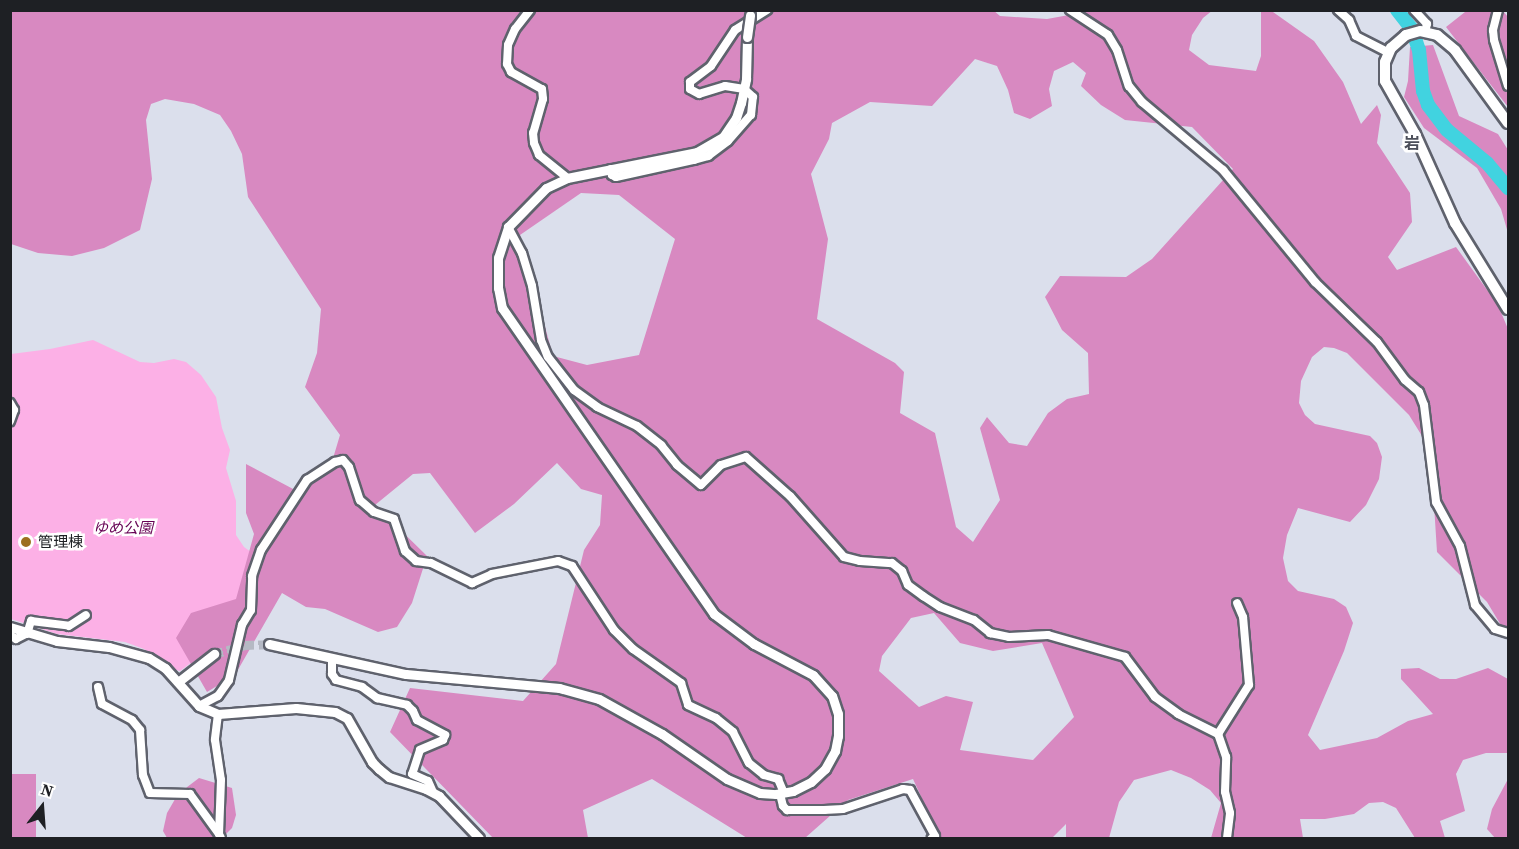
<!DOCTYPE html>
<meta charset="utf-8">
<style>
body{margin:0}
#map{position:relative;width:1519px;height:849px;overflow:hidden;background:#dbdfec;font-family:"Source Serif 4","Noto Sans JP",serif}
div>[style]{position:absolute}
.green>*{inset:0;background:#fcb0e6}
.forest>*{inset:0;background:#d889c1;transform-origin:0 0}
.river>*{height:14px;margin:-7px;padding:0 7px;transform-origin:7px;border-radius:7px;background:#41d3e0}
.tertiary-tunnel>*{height:9px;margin-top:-4.5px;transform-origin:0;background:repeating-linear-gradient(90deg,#b5b9c4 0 9px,transparent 0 13.5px)}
.roads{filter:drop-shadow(2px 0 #5f626d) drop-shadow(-2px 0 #5f626d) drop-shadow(0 2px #5f626d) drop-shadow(0 -2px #5f626d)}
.minor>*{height:8px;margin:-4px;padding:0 4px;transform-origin:4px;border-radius:4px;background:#fff}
.tertiary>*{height:9px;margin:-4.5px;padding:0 4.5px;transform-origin:4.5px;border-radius:4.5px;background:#fff}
.secondary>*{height:10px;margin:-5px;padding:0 5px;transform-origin:5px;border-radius:5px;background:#fff}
.bridges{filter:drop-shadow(2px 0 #5f626d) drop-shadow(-2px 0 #5f626d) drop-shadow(0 2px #5f626d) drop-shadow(0 -2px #5f626d)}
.tertiary-bridge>*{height:9px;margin:-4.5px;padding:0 4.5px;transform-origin:4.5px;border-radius:4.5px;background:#fff}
.dots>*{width:16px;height:16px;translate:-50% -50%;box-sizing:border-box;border:3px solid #fff;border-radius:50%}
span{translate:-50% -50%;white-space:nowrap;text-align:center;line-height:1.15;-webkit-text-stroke:5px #fff;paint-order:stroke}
.park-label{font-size:15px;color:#660254;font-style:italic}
.poi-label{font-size:15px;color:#1e2024}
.left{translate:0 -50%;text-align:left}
.neighbourhood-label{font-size:16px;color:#4c4f5a;font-weight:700}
.frame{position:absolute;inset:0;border:12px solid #1e2024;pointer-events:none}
.north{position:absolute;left:12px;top:777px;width:60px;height:60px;-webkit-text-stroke:4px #fff;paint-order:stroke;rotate:17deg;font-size:16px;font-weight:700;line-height:24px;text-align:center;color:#1e2024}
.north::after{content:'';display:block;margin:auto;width:21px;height:27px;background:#1e2024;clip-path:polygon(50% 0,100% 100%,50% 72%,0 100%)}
</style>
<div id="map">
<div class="green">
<i style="clip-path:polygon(93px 340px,140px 362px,154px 363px,174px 359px,186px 362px,201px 375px,216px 397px,222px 428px,230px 450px,226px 468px,236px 501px,236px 535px,244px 547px,251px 552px,248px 599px,192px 662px,180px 671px,173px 669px,144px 649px,125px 642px,57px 634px,11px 619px,11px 354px,50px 349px)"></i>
</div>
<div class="forest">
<i style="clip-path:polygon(evenodd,993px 10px,1000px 16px,1047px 19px,1091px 11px,1213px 10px,1203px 18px,1192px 35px,1189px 50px,1209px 65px,1256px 71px,1261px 56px,1261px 11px,1273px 12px,1314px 41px,1343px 82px,1361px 124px,1377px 105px,1381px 115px,1377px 143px,1410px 193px,1412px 222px,1388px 257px,1397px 270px,1456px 247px,1498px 305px,1508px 329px,1508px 637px,1487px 602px,1437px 552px,1432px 473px,1422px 436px,1409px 415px,1347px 353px,1334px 348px,1324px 347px,1312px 357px,1301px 381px,1299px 403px,1305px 415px,1315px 424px,1370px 436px,1377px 443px,1382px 457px,1379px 479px,1366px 505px,1350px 522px,1298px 508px,1287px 535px,1283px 558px,1288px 581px,1298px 591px,1334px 599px,1346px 607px,1353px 623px,1344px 651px,1308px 735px,1320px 750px,1377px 738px,1408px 721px,1433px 714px,1401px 679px,1401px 669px,1419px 668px,1440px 679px,1456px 679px,1488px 668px,1508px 679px,1508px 753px,1486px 753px,1463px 760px,1456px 774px,1465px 811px,1440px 821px,1445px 838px,1415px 838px,1396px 808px,1383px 802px,1369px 803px,1354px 814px,1325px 819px,1300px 819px,1303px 838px,1211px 838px,1221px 803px,1210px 790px,1191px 778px,1171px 770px,1134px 780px,1119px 802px,1109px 838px,1066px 838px,1066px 824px,1052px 838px,940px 838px,913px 779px,848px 800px,805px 838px,747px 838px,652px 779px,583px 810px,588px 838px,493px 838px,390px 732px,410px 688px,523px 701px,556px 664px,584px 550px,600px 525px,602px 495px,581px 489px,557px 463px,514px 504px,475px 533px,430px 473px,413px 474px,375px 505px,427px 556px,412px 603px,397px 627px,378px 632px,325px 609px,306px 607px,282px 593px,235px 675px,207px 692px,176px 638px,191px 613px,236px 599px,254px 534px,246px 513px,246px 464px,295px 490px,317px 479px,334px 455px,340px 435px,305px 387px,317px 353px,321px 309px,248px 197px,242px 154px,231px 131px,220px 115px,194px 104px,165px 99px,151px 104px,146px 120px,152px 179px,140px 230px,104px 248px,72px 256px,38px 253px,11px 244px,11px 11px,993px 10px,975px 59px,997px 66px,1008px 90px,1014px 113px,1030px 119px,1052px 106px,1049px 89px,1054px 71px,1073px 62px,1086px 73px,1081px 86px,1101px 105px,1125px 120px,1192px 127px,1233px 169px,1152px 259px,1126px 277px,1060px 276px,1045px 297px,1062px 330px,1088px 353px,1089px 394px,1067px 399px,1048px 413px,1027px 446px,1009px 443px,987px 417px,980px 428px,1000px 500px,973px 542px,956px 527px,935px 433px,900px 413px,904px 372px,895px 363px,817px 319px,828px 239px,811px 174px,829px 139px,832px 123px,870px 102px,932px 106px,975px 59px,993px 10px,581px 193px,619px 195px,675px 239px,639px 355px,587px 365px,553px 356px,520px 235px,581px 193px,993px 10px,934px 613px,960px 643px,993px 651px,1042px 643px,1074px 717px,1033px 760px,960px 750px,973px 702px,946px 696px,919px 707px,879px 671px,882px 656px,911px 618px,934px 613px)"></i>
<i style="clip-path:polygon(1464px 11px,1503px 11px,1508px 17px,1508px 107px,1446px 27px,1465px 12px)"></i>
<i style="clip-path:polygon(1433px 45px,1459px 116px,1498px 134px,1508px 150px,1508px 233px,1501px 209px,1477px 168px,1424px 128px,1404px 97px,1408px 81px,1410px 47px)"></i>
<i style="left:11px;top:774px;width:25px;height:64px"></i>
<i style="clip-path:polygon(199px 778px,232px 788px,236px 815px,232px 828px,222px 838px,167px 838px,163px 831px,167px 813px,178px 794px)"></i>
<i style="clip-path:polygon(1508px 779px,1508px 838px,1495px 838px,1487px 829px,1492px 809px)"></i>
</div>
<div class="river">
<i style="left:1397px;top:10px;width:24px;rotate:52deg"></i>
<i style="left:1412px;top:29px;width:22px;rotate:72deg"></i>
<i style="left:1419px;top:50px;width:41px;rotate:84.4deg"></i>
<i style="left:1423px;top:91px;width:15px;rotate:70deg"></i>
<i style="left:1428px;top:105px;width:31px;rotate:53deg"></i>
<i style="left:1447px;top:130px;width:52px;rotate:39.5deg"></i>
<i style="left:1487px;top:163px;width:33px;rotate:50deg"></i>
</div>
<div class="tertiary-tunnel">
<i style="left:214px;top:654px;width:32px;rotate:-16deg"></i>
<i style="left:245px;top:645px;width:24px;rotate:-2deg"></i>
</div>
<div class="roads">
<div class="minor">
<i style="left:530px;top:10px;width:24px;rotate:128deg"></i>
<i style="left:515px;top:29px;width:17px;rotate:114deg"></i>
<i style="left:508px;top:45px;width:19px;rotate:93deg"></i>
<i style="left:507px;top:64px;width:9px;rotate:63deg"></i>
<i style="left:511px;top:72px;width:35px;rotate:29deg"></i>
<i style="left:542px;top:89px;width:10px;rotate:84deg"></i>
<i style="left:543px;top:99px;width:35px;rotate:106deg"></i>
<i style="left:533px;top:133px;width:10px;rotate:84deg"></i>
<i style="left:534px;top:143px;width:13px;rotate:67deg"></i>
<i style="left:539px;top:155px;width:36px;rotate:39deg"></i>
<i style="left:1070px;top:10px;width:45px;rotate:33.3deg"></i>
<i style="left:1108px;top:35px;width:17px;rotate:59deg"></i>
<i style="left:1117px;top:50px;width:38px;rotate:72deg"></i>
<i style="left:1129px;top:86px;width:21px;rotate:51deg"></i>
<i style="left:1142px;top:102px;width:106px;rotate:40deg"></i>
<i style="left:1223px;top:170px;width:145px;rotate:50.6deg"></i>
<i style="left:1315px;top:282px;width:86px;rotate:44.1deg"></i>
<i style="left:1377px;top:342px;width:47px;rotate:53.6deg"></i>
<i style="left:1405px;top:380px;width:18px;rotate:41deg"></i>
<i style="left:1419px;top:392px;width:14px;rotate:69deg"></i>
<i style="left:1424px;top:405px;width:98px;rotate:82.9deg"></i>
<i style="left:1436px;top:502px;width:50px;rotate:61.4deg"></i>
<i style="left:1460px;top:546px;width:61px;rotate:75.7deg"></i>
<i style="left:1475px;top:605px;width:31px;rotate:50deg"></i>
<i style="left:1495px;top:629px;width:14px;rotate:17deg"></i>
<i style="left:1338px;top:10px;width:15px;rotate:42deg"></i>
<i style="left:1349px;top:20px;width:17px;rotate:66deg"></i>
<i style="left:1356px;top:36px;width:36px;rotate:27deg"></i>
<i style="left:1414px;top:10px;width:19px;rotate:47deg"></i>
<i style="left:1427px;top:24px;width:8px;rotate:104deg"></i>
<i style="left:1498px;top:10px;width:21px;rotate:104deg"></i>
<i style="left:1493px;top:30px;width:10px;rotate:84deg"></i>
<i style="left:1494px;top:40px;width:48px;rotate:73.1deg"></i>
<i style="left:611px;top:169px;width:6px;rotate:81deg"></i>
<i style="left:612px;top:175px;width:4px;rotate:27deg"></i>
<i style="left:616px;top:177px;width:80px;rotate:-12.3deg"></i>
<i style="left:694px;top:160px;width:15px;rotate:-16deg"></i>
<i style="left:708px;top:156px;width:25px;rotate:-37deg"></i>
<i style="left:728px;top:141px;width:35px;rotate:-49deg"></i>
<i style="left:751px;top:115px;width:18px;rotate:-84deg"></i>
<i style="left:753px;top:97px;width:12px;rotate:-138deg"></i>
<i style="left:744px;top:89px;width:19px;rotate:-171deg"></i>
<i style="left:725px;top:86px;width:27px;rotate:163deg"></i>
<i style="left:699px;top:94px;width:10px;rotate:-151deg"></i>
<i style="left:690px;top:89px;width:7px;rotate:-90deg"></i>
<i style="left:690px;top:82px;width:26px;rotate:-37deg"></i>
<i style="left:711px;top:66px;width:43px;rotate:-56.3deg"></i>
<i style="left:735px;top:30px;width:38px;rotate:-32deg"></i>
<i style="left:508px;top:227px;width:30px;rotate:62deg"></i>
<i style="left:522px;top:253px;width:34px;rotate:73deg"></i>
<i style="left:532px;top:286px;width:55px;rotate:80.5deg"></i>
<i style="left:541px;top:340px;width:18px;rotate:68deg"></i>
<i style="left:548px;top:357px;width:42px;rotate:51.8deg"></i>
<i style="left:574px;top:390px;width:29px;rotate:36deg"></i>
<i style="left:597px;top:407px;width:44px;rotate:25.4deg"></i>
<i style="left:637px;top:426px;width:31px;rotate:38deg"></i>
<i style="left:661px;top:445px;width:26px;rotate:51deg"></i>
<i style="left:677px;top:465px;width:31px;rotate:40deg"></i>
<i style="left:701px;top:485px;width:28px;rotate:-45deg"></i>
<i style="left:721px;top:465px;width:26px;rotate:-18deg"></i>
<i style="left:746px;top:457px;width:59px;rotate:41.6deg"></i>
<i style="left:790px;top:496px;width:81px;rotate:48.5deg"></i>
<i style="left:844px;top:557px;width:16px;rotate:14deg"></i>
<i style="left:860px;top:561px;width:32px;rotate:4deg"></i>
<i style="left:892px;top:563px;width:13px;rotate:39deg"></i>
<i style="left:902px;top:571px;width:15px;rotate:67deg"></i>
<i style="left:908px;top:585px;width:19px;rotate:36deg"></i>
<i style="left:923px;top:596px;width:20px;rotate:33deg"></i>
<i style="left:940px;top:607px;width:36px;rotate:21deg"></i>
<i style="left:974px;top:620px;width:21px;rotate:39deg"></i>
<i style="left:990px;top:633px;width:19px;rotate:12deg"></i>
<i style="left:1009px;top:637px;width:39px;rotate:-3deg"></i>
<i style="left:1048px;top:635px;width:80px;rotate:15.9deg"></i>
<i style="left:1125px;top:657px;width:50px;rotate:53.1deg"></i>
<i style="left:1155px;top:697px;width:29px;rotate:36deg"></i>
<i style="left:1178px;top:714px;width:45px;rotate:26.6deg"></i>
<i style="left:10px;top:403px;width:8px;rotate:60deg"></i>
<i style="left:14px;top:410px;width:12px;rotate:110deg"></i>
<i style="left:27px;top:634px;width:14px;rotate:-73deg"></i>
<i style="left:31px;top:621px;width:38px;rotate:7deg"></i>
<i style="left:69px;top:626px;width:20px;rotate:-33deg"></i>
<i style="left:10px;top:635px;width:7px;rotate:34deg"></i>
<i style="left:16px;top:639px;width:11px;rotate:-27deg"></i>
<i style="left:332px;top:660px;width:14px;rotate:90deg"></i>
<i style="left:332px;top:674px;width:7px;rotate:56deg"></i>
<i style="left:336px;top:680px;width:27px;rotate:15deg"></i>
<i style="left:362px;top:687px;width:19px;rotate:36deg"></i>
<i style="left:377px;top:698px;width:31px;rotate:13deg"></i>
<i style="left:407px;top:705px;width:8px;rotate:45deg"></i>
<i style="left:413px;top:711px;width:10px;rotate:66deg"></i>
<i style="left:417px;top:720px;width:32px;rotate:28deg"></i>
<i style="left:445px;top:735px;width:5px;rotate:112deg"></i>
<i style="left:443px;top:740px;width:25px;rotate:157deg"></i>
<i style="left:420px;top:750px;width:25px;rotate:108deg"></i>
<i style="left:412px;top:774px;width:17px;rotate:24deg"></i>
<i style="left:428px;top:781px;width:12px;rotate:66deg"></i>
<i style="left:98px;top:687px;width:17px;rotate:77deg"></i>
<i style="left:102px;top:704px;width:34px;rotate:28deg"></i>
<i style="left:132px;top:720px;width:13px;rotate:51deg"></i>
<i style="left:140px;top:730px;width:45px;rotate:86.2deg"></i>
<i style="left:143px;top:775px;width:19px;rotate:69deg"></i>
<i style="left:150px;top:793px;width:40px;rotate:1.4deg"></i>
<i style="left:190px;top:794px;width:49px;rotate:54.1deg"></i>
<i style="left:199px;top:706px;width:21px;rotate:-28deg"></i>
<i style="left:218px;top:696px;width:19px;rotate:-55deg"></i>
<i style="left:229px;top:680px;width:57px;rotate:-76.7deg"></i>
<i style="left:242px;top:625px;width:17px;rotate:-59deg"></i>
<i style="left:251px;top:610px;width:34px;rotate:-88deg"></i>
<i style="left:252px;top:576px;width:28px;rotate:-71deg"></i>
<i style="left:261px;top:550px;width:84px;rotate:-56.7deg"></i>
<i style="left:307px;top:480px;width:33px;rotate:-33deg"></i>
<i style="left:335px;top:462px;width:8px;rotate:-14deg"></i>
<i style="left:343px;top:460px;width:9px;rotate:49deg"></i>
<i style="left:349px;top:467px;width:35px;rotate:72deg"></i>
<i style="left:360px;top:500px;width:18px;rotate:41deg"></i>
<i style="left:374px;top:512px;width:21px;rotate:19deg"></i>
<i style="left:394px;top:519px;width:34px;rotate:71deg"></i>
<i style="left:405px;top:551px;width:15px;rotate:42deg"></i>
<i style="left:416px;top:561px;width:15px;rotate:8deg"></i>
<i style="left:431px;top:563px;width:46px;rotate:26deg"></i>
<i style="left:472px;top:583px;width:22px;rotate:-24deg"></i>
<i style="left:492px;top:574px;width:67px;rotate:-11.1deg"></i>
<i style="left:558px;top:561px;width:15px;rotate:20deg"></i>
<i style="left:572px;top:566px;width:77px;rotate:56.7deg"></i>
<i style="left:614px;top:630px;width:27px;rotate:45deg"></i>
<i style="left:633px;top:649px;width:59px;rotate:35.3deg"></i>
<i style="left:681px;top:683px;width:23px;rotate:72deg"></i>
<i style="left:688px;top:705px;width:31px;rotate:25deg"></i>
<i style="left:716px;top:718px;width:22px;rotate:39deg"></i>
<i style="left:733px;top:732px;width:35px;rotate:63deg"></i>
<i style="left:749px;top:763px;width:19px;rotate:39deg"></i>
<i style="left:764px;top:775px;width:15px;rotate:16deg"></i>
<i style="left:778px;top:779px;width:15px;rotate:67deg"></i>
<i style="left:218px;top:714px;width:26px;rotate:97deg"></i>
<i style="left:215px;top:740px;width:40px;rotate:81.5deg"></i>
<i style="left:221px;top:780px;width:54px;rotate:92.1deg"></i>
<i style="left:219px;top:834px;width:4px;rotate:63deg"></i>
<i style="left:780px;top:794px;width:12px;rotate:76deg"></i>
<i style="left:783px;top:806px;width:6px;rotate:45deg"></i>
<i style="left:787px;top:810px;width:37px"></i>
<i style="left:824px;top:810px;width:19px;rotate:-3deg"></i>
<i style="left:843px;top:809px;width:63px;rotate:-18.4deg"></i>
<i style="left:903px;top:789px;width:7px;rotate:8deg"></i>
<i style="left:910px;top:790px;width:52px;rotate:61.5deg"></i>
<i style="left:935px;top:836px;width:4px;rotate:146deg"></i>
<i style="left:1227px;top:838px;width:25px;rotate:-83deg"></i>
<i style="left:1230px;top:813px;width:22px;rotate:-103deg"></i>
<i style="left:1225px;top:792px;width:35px;rotate:-88deg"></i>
<i style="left:1226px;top:757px;width:24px;rotate:-109deg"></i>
<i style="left:1218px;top:734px;width:58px;rotate:-57.7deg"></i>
<i style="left:1249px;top:685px;width:68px;rotate:-95deg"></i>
<i style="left:1243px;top:617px;width:15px;rotate:-113deg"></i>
</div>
<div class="tertiary">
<i style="left:10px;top:627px;width:49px;rotate:16.6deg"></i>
<i style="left:57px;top:641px;width:52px;rotate:6.6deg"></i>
<i style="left:109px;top:647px;width:41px;rotate:15.4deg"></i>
<i style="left:149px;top:658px;width:19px;rotate:32deg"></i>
<i style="left:165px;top:668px;width:51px;rotate:48.2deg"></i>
<i style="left:199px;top:706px;width:21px;rotate:23deg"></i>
<i style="left:218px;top:714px;width:78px;rotate:-4.4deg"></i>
<i style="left:296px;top:708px;width:39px;rotate:6deg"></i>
<i style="left:335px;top:712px;width:13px;rotate:27deg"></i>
<i style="left:347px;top:718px;width:51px;rotate:60.4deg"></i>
<i style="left:372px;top:762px;width:10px;rotate:45deg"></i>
<i style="left:379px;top:769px;width:13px;rotate:39deg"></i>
<i style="left:389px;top:777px;width:39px;rotate:18deg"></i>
<i style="left:426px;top:789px;width:15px;rotate:28deg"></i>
<i style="left:439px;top:796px;width:58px;rotate:46.4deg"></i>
<i style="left:269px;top:644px;width:140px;rotate:12.4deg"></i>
<i style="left:406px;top:674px;width:154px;rotate:5.2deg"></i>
<i style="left:559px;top:688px;width:41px;rotate:15.4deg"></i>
<i style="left:599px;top:699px;width:72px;rotate:29.1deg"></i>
<i style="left:662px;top:734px;width:79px;rotate:34.7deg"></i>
<i style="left:727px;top:779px;width:36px;rotate:23deg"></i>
<i style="left:760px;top:793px;width:16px;rotate:4deg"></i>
<i style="left:776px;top:794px;width:17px;rotate:-10deg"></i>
<i style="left:793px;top:791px;width:20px;rotate:-27deg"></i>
<i style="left:811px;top:782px;width:19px;rotate:-43deg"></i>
<i style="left:825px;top:769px;width:21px;rotate:-61deg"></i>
<i style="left:835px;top:751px;width:15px;rotate:-79deg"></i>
<i style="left:838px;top:736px;width:22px;rotate:-90deg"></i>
<i style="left:838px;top:714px;width:19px;rotate:-108deg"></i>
<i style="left:832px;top:696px;width:28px;rotate:-132deg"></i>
<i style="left:813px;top:675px;width:67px;rotate:-152.3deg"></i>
<i style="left:754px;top:644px;width:50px;rotate:-143.1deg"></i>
<i style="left:714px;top:614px;width:372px;rotate:-124.7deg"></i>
<i style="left:502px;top:308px;width:20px;rotate:-101deg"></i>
<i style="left:498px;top:288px;width:30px;rotate:-90deg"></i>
<i style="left:498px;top:258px;width:33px;rotate:-72deg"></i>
<i style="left:508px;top:227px;width:54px;rotate:-45.7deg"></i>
<i style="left:546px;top:188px;width:23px;rotate:-25deg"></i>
<i style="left:567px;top:178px;width:133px;rotate:-11.3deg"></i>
<i style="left:697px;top:152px;width:30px;rotate:-30deg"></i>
<i style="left:723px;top:137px;width:23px;rotate:-56deg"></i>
<i style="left:736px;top:118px;width:16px;rotate:-72deg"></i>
<i style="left:741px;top:103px;width:25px;rotate:-78deg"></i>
<i style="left:746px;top:79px;width:42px;rotate:-88.6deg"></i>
<i style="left:178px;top:682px;width:46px;rotate:-37.9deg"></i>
</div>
<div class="secondary">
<i style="left:1508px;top:123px;width:90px;rotate:-126deg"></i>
<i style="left:1455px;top:50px;width:23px;rotate:-140deg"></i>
<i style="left:1437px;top:35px;width:17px;rotate:-167deg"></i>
<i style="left:1420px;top:31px;width:15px;rotate:164deg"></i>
<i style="left:1406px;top:35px;width:20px;rotate:139deg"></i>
<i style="left:1391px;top:48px;width:15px;rotate:113deg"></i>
<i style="left:1385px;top:62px;width:19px;rotate:90deg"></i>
<i style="left:1385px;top:81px;width:61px;rotate:60.5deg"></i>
<i style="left:1415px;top:134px;width:98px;rotate:65.8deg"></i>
<i style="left:1455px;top:223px;width:101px;rotate:58.4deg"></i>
</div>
</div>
<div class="bridges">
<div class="tertiary-bridge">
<i style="left:747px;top:37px;width:22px;rotate:-82deg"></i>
</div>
</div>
<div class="dots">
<i style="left:26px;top:542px;background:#9c701f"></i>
</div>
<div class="park-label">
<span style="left:123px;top:528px">ゆめ公園</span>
</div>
<div class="poi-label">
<span class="left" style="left:38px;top:542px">管理棟</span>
</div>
<div class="neighbourhood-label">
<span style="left:1412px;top:143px">岩</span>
</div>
<div class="frame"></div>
<div class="north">N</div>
</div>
